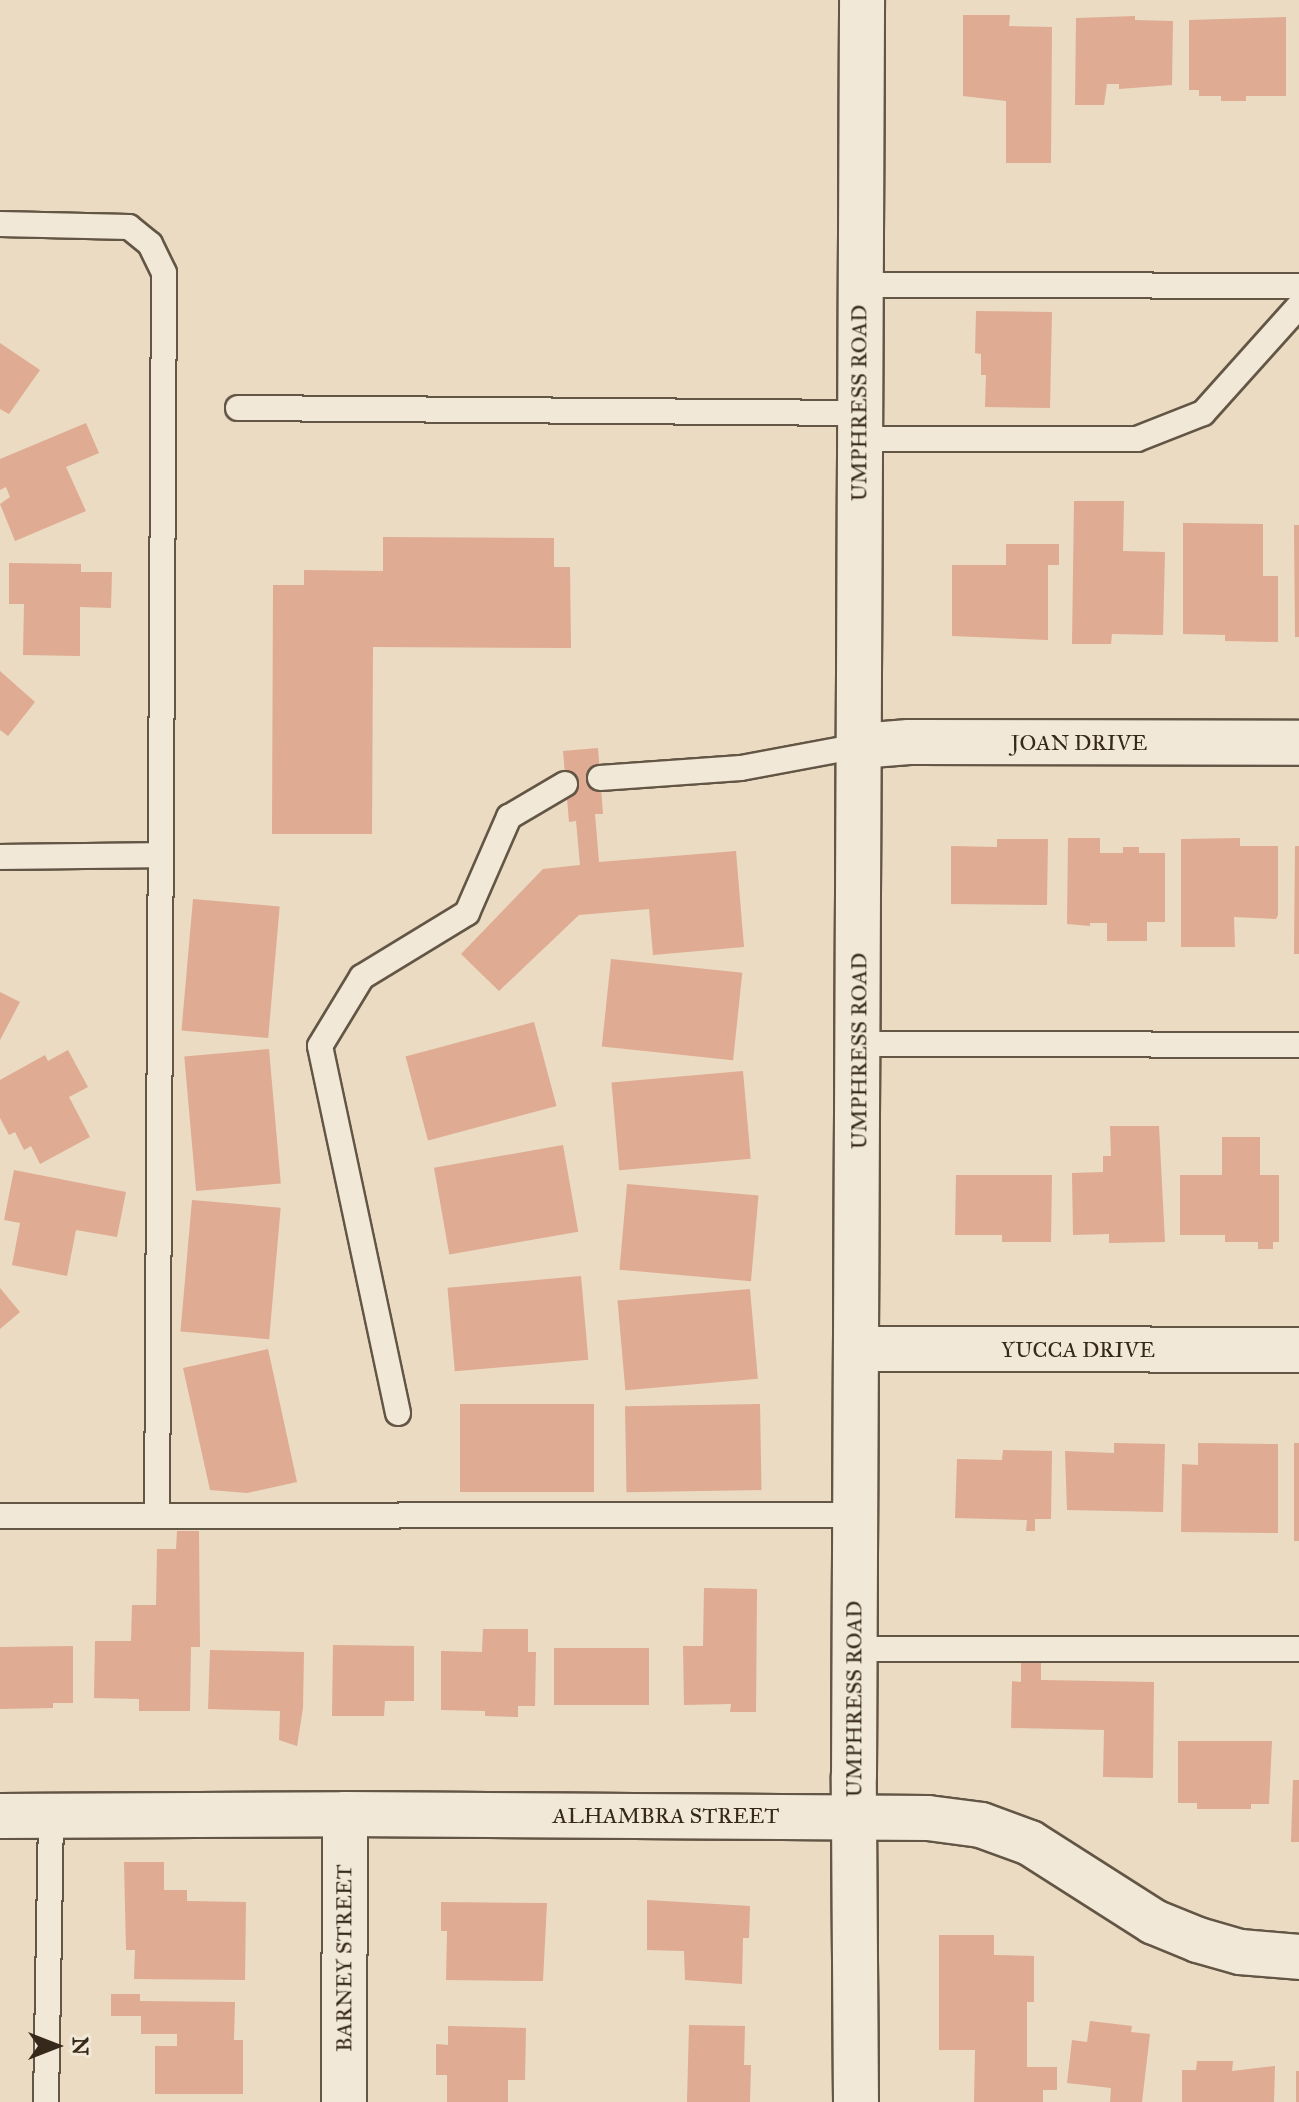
<!DOCTYPE html>
<style>
body{margin:0}
#map{position:relative;width:1299px;height:2102px;overflow:hidden;background:#eadbc2;font-family:"IM FELL Great Primer",serif}
div>[style]{position:absolute}
.building>*{inset:0;background:#dfab92;transform-origin:0 0}
.roads{filter:drop-shadow(2px 0 #635645) drop-shadow(-2px 0 #635645) drop-shadow(0 2px #635645) drop-shadow(0 -2px #635645)}
.lane>*{height:24px;margin:-12px;padding:0 12px;transform-origin:12px;border-radius:12px;background:#f1e8d7}
.street>*{height:44px;margin:-22px;padding:0 22px;transform-origin:22px;border-radius:22px;background:#f1e8d7}
.secondary>*{height:44px;margin:-22px;padding:0 22px;transform-origin:22px;border-radius:22px;background:#f1e8d7}
span{translate:-50% -50%;white-space:nowrap;text-align:center;line-height:1.15;-webkit-text-stroke:6px #f1e8d7;paint-order:stroke}
.street-label{font-size:22px;color:#36291b}
.north{position:absolute;left:16px;top:2006px;width:80px;height:80px;-webkit-text-stroke:6px #f1e8d7;paint-order:stroke;rotate:90deg;font-size:22px;font-weight:700;line-height:32px;text-align:center;color:#36291b}
.north::after{content:'';display:block;margin:auto;width:28px;height:36px;background:#36291b;clip-path:polygon(50% 0,100% 100%,50% 72%,0 100%)}
</style>
<div id="map">
<div class="building">
<i style="clip-path:polygon(963px 15px,1010px 15px,1009px 26px,1052px 27px,1051px 163px,1006px 163px,1006px 101px,963px 96px)"></i>
<i style="clip-path:polygon(1135px 16px,1135px 20px,1173px 21px,1172px 85px,1119px 89px,1119px 84px,1107px 84px,1104px 105px,1075px 105px,1076px 18px)"></i>
<i style="clip-path:polygon(1286px 17px,1286px 96px,1246px 96px,1246px 101px,1221px 101px,1221px 96px,1199px 96px,1199px 90px,1189px 90px,1189px 20px)"></i>
<i style="clip-path:polygon(976px 311px,1052px 312px,1050px 408px,985px 407px,986px 375px,981px 375px,981px 354px,975px 353px)"></i>
<i style="clip-path:polygon(0 343px,40px 370px,9px 414px,0 409px)"></i>
<i style="clip-path:polygon(86px 423px,99px 453px,66px 467px,86px 511px,15px 541px,0 504px,10px 497px,6px 487px,0 490px,0 459px)"></i>
<i style="clip-path:polygon(1074px 501px,1124px 501px,1123px 551px,1165px 552px,1163px 635px,1112px 634px,1111px 644px,1072px 644px)"></i>
<i style="clip-path:polygon(1183px 523px,1263px 524px,1263px 576px,1278px 576px,1278px 642px,1225px 641px,1225px 635px,1183px 634px)"></i>
<i style="clip-path:polygon(1294px 525px,1299px 525px,1299px 637px,1295px 637px)"></i>
<i style="clip-path:polygon(383px 537px,554px 538px,554px 567px,570px 567px,571px 648px,373px 647px,372px 834px,272px 834px,273px 585px,304px 585px,304px 570px,383px 571px)"></i>
<i style="clip-path:polygon(1006px 544px,1059px 544px,1059px 565px,1048px 565px,1048px 640px,952px 636px,952px 565px,1006px 565px)"></i>
<i style="clip-path:polygon(9px 563px,81px 564px,81px 572px,112px 572px,111px 608px,80px 607px,80px 656px,23px 655px,24px 604px,9px 604px)"></i>
<i style="clip-path:polygon(0 671px,35px 702px,8px 736px,0 730px)"></i>
<i style="clip-path:polygon(598px 748px,603px 814px,595px 814px,599px 862px,736px 851px,744px 947px,653px 955px,649px 909px,579px 915px,499px 991px,461px 954px,543px 869px,580px 865px,576px 821px,569px 822px,563px 751px)"></i>
<i style="clip-path:polygon(1068px 838px,1100px 838px,1100px 853px,1123px 853px,1123px 847px,1139px 847px,1139px 853px,1165px 853px,1165px 922px,1147px 922px,1147px 941px,1107px 941px,1107px 923px,1090px 923px,1090px 926px,1067px 924px)"></i>
<i style="clip-path:polygon(1240px 838px,1240px 846px,1278px 846px,1278px 915px,1276px 919px,1234px 917px,1235px 947px,1181px 947px,1181px 839px)"></i>
<i style="clip-path:polygon(997px 839px,1048px 839px,1047px 905px,951px 904px,951px 846px,997px 847px)"></i>
<i style="clip-path:polygon(1295px 846px,1299px 846px,1299px 954px,1294px 954px)"></i>
<i style="left:193px;top:899px;width:87px;height:132px;rotate:5deg"></i>
<i style="left:611px;top:959px;width:132px;height:88px;rotate:6deg"></i>
<i style="clip-path:polygon(0 992px,20px 1002px,0 1040px)"></i>
<i style="left:534px;top:1022px;width:87px;height:133px;rotate:75deg"></i>
<i style="left:269px;top:1049px;width:135px;height:85px;rotate:85deg"></i>
<i style="clip-path:polygon(68px 1050px,88px 1087px,69px 1097px,90px 1137px,40px 1164px,31px 1146px,24px 1150px,15px 1132px,9px 1135px,0 1118px,0 1080px,45px 1055px,48px 1061px)"></i>
<i style="left:743px;top:1071px;width:88px;height:132px;rotate:85deg"></i>
<i style="clip-path:polygon(1110px 1126px,1159px 1126px,1165px 1242px,1109px 1243px,1109px 1234px,1073px 1235px,1072px 1173px,1103px 1172px,1103px 1156px,1111px 1156px)"></i>
<i style="clip-path:polygon(1222px 1137px,1260px 1137px,1260px 1175px,1279px 1175px,1279px 1242px,1273px 1242px,1273px 1249px,1258px 1249px,1258px 1242px,1225px 1242px,1225px 1235px,1180px 1235px,1180px 1175px,1222px 1175px)"></i>
<i style="left:563px;top:1145px;width:88px;height:131px;rotate:80deg"></i>
<i style="clip-path:polygon(14px 1170px,126px 1192px,117px 1237px,76px 1230px,67px 1276px,12px 1265px,20px 1223px,4px 1220px)"></i>
<i style="clip-path:polygon(956px 1175px,1052px 1175px,1051px 1242px,1002px 1242px,1002px 1235px,955px 1235px)"></i>
<i style="left:627px;top:1184px;width:132px;height:86px;rotate:5deg"></i>
<i style="left:192px;top:1200px;width:89px;height:132px;rotate:5deg"></i>
<i style="left:581px;top:1276px;width:84px;height:134px;rotate:85deg"></i>
<i style="clip-path:polygon(0 1288px,20px 1312px,0 1329px)"></i>
<i style="left:750px;top:1289px;width:90px;height:133px;rotate:85deg"></i>
<i style="clip-path:polygon(268px 1349px,297px 1482px,247px 1493px,210px 1490px,183px 1368px)"></i>
<i style="left:460px;top:1404px;width:134px;height:88px"></i>
<i style="left:760px;top:1404px;width:86px;height:135px;rotate:89deg"></i>
<i style="clip-path:polygon(1114px 1443px,1165px 1444px,1163px 1512px,1067px 1510px,1065px 1451px,1114px 1453px)"></i>
<i style="clip-path:polygon(1198px 1443px,1278px 1444px,1278px 1533px,1181px 1532px,1182px 1464px,1198px 1465px)"></i>
<i style="left:1294px;top:1443px;width:5px;height:98px"></i>
<i style="clip-path:polygon(1003px 1450px,1052px 1451px,1051px 1519px,1035px 1519px,1035px 1531px,1026px 1531px,1027px 1520px,955px 1518px,957px 1459px,1002px 1460px)"></i>
<i style="clip-path:polygon(177px 1531px,199px 1531px,200px 1647px,191px 1647px,190px 1711px,139px 1711px,139px 1699px,94px 1698px,95px 1641px,131px 1641px,132px 1605px,156px 1605px,157px 1549px,176px 1549px)"></i>
<i style="clip-path:polygon(704px 1588px,757px 1589px,756px 1712px,730px 1712px,731px 1704px,684px 1705px,683px 1646px,703px 1646px)"></i>
<i style="clip-path:polygon(483px 1629px,528px 1629px,528px 1652px,536px 1652px,535px 1706px,518px 1706px,518px 1717px,485px 1716px,485px 1711px,441px 1710px,441px 1651px,482px 1652px)"></i>
<i style="clip-path:polygon(333px 1645px,414px 1646px,414px 1701px,385px 1701px,384px 1716px,332px 1716px)"></i>
<i style="clip-path:polygon(73px 1646px,73px 1703px,53px 1703px,53px 1708px,0 1709px,0 1647px)"></i>
<i style="left:554px;top:1648px;width:95px;height:57px"></i>
<i style="clip-path:polygon(210px 1650px,304px 1652px,303px 1708px,297px 1746px,279px 1740px,280px 1711px,208px 1709px)"></i>
<i style="clip-path:polygon(1021px 1662px,1041px 1662px,1041px 1680px,1154px 1682px,1153px 1778px,1103px 1777px,1104px 1730px,1011px 1728px,1012px 1681px,1021px 1682px)"></i>
<i style="clip-path:polygon(1178px 1741px,1272px 1741px,1269px 1804px,1251px 1804px,1251px 1809px,1197px 1809px,1197px 1803px,1178px 1803px)"></i>
<i style="clip-path:polygon(1293px 1780px,1299px 1780px,1299px 1842px,1291px 1842px)"></i>
<i style="clip-path:polygon(124px 1862px,164px 1862px,164px 1890px,187px 1890px,187px 1901px,246px 1902px,245px 1980px,134px 1979px,135px 1950px,126px 1950px)"></i>
<i style="clip-path:polygon(647px 1900px,750px 1906px,749px 1938px,743px 1938px,742px 1984px,685px 1980px,684px 1951px,647px 1950px)"></i>
<i style="clip-path:polygon(441px 1902px,547px 1903px,543px 1981px,446px 1980px,447px 1931px,441px 1931px)"></i>
<i style="clip-path:polygon(939px 1935px,994px 1935px,994px 1955px,1034px 1956px,1034px 2002px,1027px 2002px,1027px 2067px,1057px 2067px,1057px 2090px,1043px 2090px,1043px 2102px,974px 2102px,975px 2050px,939px 2050px)"></i>
<i style="clip-path:polygon(111px 1994px,140px 1994px,140px 2001px,235px 2002px,234px 2040px,243px 2040px,243px 2094px,155px 2094px,155px 2046px,177px 2046px,177px 2034px,141px 2034px,141px 2016px,111px 2016px)"></i>
<i style="clip-path:polygon(1090px 2021px,1132px 2026px,1131px 2032px,1150px 2034px,1142px 2102px,1110px 2102px,1111px 2088px,1067px 2083px,1072px 2040px,1087px 2042px)"></i>
<i style="clip-path:polygon(689px 2025px,745px 2026px,744px 2065px,751px 2065px,750px 2102px,687px 2102px)"></i>
<i style="clip-path:polygon(448px 2026px,526px 2028px,525px 2080px,508px 2080px,508px 2102px,447px 2102px,447px 2075px,436px 2075px,436px 2044px,448px 2045px)"></i>
<i style="clip-path:polygon(1197px 2061px,1233px 2061px,1232px 2071px,1275px 2066px,1274px 2102px,1182px 2102px,1182px 2070px,1196px 2070px)"></i>
<i style="left:1296px;top:2071px;width:3px;height:31px"></i>
</div>
<div class="roads">
<div class="lane">
<i style="left:0;top:224px;width:129px;rotate:1.3deg"></i>
<i style="left:129px;top:227px;width:27px;rotate:39deg"></i>
<i style="left:150px;top:244px;width:32px;rotate:64deg"></i>
<i style="left:164px;top:273px;width:1242px;rotate:90.32deg"></i>
<i style="left:859px;top:285px;width:440px;rotate:0.1deg"></i>
<i style="left:238px;top:408px;width:620px;rotate:0.46deg"></i>
<i style="left:858px;top:439px;width:279px"></i>
<i style="left:1137px;top:439px;width:71px;rotate:-21.5deg"></i>
<i style="left:1203px;top:413px;width:144px;rotate:-48.1deg"></i>
<i style="left:600px;top:778px;width:141px;rotate:-4.1deg"></i>
<i style="left:741px;top:768px;width:120px;rotate:-10.6deg"></i>
<i style="left:0;top:857px;width:160px;rotate:-0.7deg"></i>
<i style="left:859px;top:1044px;width:440px;rotate:0.1deg"></i>
<i style="left:398px;top:1413px;width:375px;rotate:-102deg"></i>
<i style="left:320px;top:1046px;width:81px;rotate:-58.7deg"></i>
<i style="left:362px;top:977px;width:123px;rotate:-31.4deg"></i>
<i style="left:467px;top:913px;width:105px;rotate:-66.4deg"></i>
<i style="left:509px;top:817px;width:65px;rotate:-30.5deg"></i>
<i style="left:0;top:1516px;width:855px;rotate:-0.07deg"></i>
<i style="left:855px;top:1649px;width:444px"></i>
<i style="left:46px;top:2102px;width:288px;rotate:-89deg"></i>
</div>
<div class="street">
<i style="left:859px;top:746px;width:50px;rotate:-4.6deg"></i>
<i style="left:909px;top:742px;width:390px;rotate:0.1deg"></i>
<i style="left:857px;top:1349px;width:442px;rotate:0.1deg"></i>
<i style="left:0;top:1816px;width:345px;rotate:-0.3deg"></i>
<i style="left:345px;top:1814px;width:583px;rotate:0.39deg"></i>
<i style="left:928px;top:1818px;width:53px;rotate:7.5deg"></i>
<i style="left:981px;top:1825px;width:52px;rotate:20.2deg"></i>
<i style="left:1030px;top:1843px;width:147px;rotate:32.5deg"></i>
<i style="left:1154px;top:1922px;width:48px;rotate:22.2deg"></i>
<i style="left:1198px;top:1940px;width:44px;rotate:15.9deg"></i>
<i style="left:1240px;top:1952px;width:59px;rotate:4.8deg"></i>
<i style="left:344px;top:2102px;width:288px;rotate:-89.8deg"></i>
</div>
<div class="secondary">
<i style="left:856px;top:2102px;width:326px;rotate:-90.4deg"></i>
<i style="left:854px;top:1776px;width:1776px;rotate:-89.74deg"></i>
</div>
</div>
<div class="street-label">
<span style="left:859px;top:403px;rotate:-90deg">UMPHRESS ROAD</span>
<span style="left:1079px;top:743px">JOAN DRIVE</span>
<span style="left:859px;top:1051px;rotate:-90deg">UMPHRESS ROAD</span>
<span style="left:1078px;top:1350px">YUCCA DRIVE</span>
<span style="left:854px;top:1699px;rotate:-90deg">UMPHRESS ROAD</span>
<span style="left:666px;top:1816px">ALHAMBRA STREET</span>
<span style="left:344px;top:1958px;rotate:-90deg">BARNEY STREET</span>
</div>
<div class="north">N</div>
</div>
